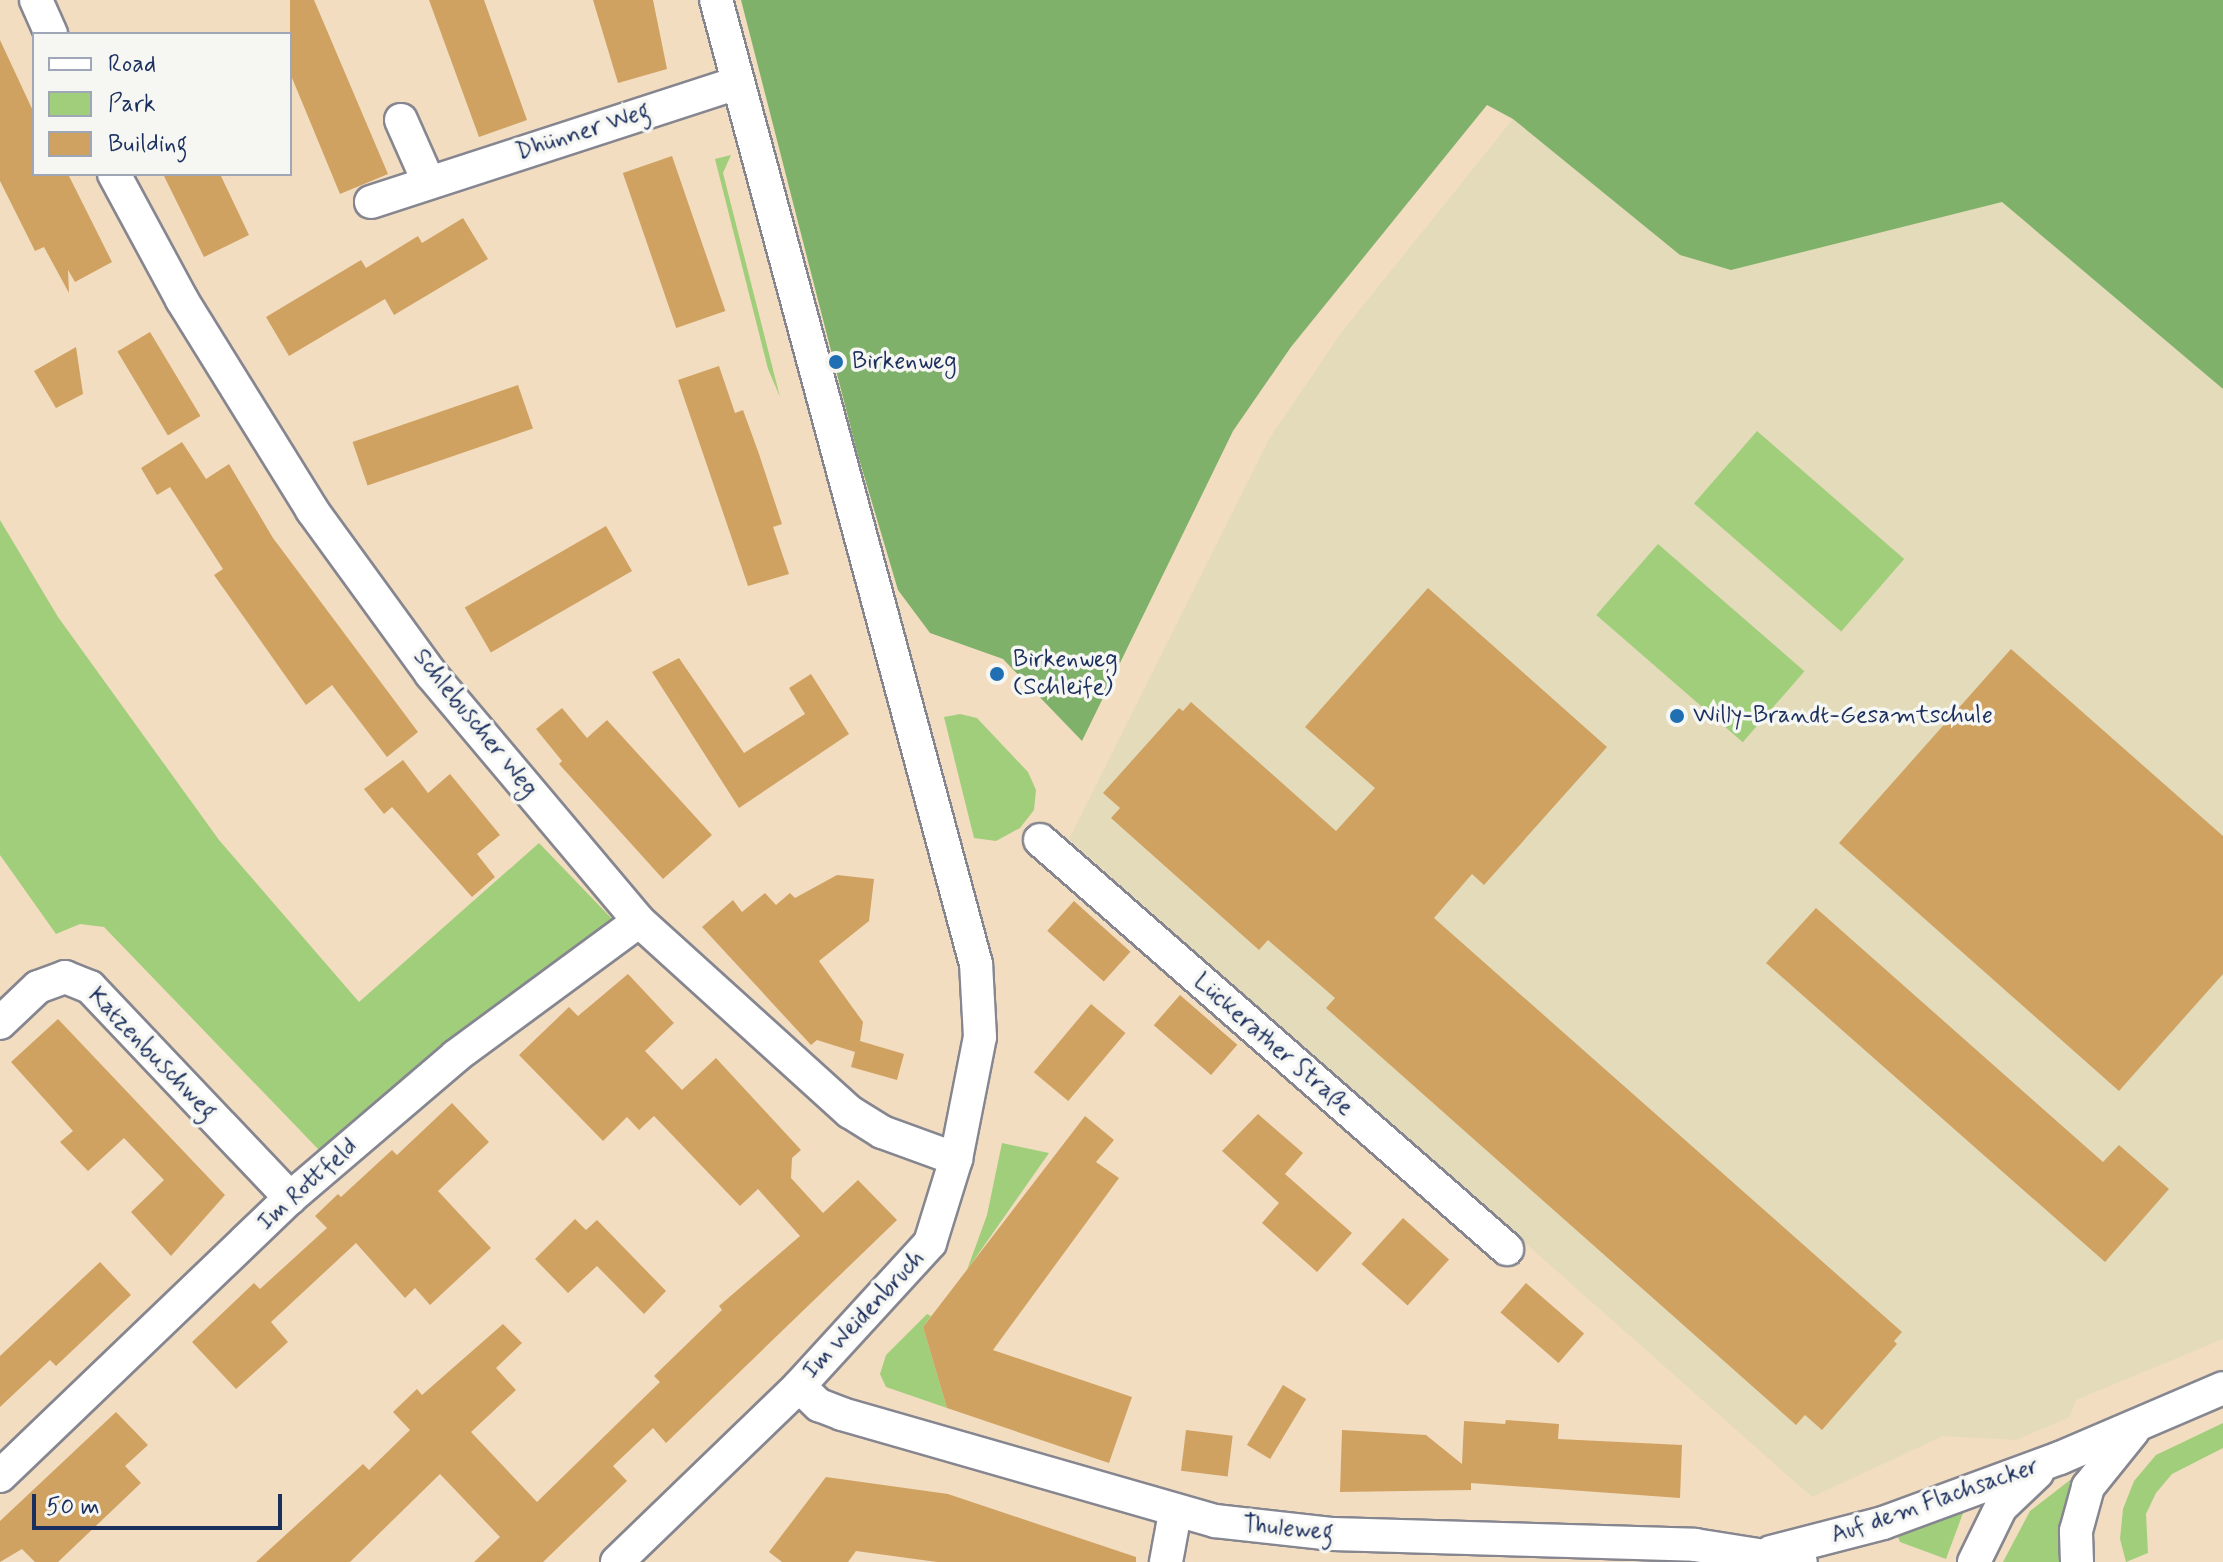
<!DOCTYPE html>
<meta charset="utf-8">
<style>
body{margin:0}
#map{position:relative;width:2223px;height:1562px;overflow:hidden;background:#f2ddc1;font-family:Mynerve,sans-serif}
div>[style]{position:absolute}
.built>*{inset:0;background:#e3dbba}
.green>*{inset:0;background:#a1ce7b;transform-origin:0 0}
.forest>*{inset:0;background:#80b16b}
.building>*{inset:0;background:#d0a262;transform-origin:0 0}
.roads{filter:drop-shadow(2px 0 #868690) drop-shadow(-2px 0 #868690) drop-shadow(0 2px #868690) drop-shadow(0 -2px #868690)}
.minor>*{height:32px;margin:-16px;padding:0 16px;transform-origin:16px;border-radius:16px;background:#fff}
.dots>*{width:22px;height:22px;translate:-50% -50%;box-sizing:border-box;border:4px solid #f6f6f2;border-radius:50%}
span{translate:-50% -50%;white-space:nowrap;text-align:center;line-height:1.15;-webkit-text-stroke:7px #f6f6f2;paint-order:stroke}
.street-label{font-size:24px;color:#1b2f5e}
.poi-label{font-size:24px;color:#1b2f5e}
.left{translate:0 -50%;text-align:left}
.legend{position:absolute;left:32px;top:32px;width:260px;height:144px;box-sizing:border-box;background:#f6f6f2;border:2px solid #9ea6b7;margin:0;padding:10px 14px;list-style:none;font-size:24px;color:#1b2f5e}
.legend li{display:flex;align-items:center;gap:16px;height:40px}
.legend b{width:40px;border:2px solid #9ea6b7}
.scale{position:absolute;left:32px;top:1494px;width:250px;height:36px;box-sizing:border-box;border:4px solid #1b2f5e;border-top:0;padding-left:10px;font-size:24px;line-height:28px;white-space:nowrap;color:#1b2f5e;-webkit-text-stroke:6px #f6f6f2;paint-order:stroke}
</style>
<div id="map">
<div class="built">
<i style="clip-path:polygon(1513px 119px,1680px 255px,1731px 270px,2001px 201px,2223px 389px,2223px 1339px,2076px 1400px,2070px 1417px,2016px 1440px,1943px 1436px,1812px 1497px,1069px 839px,1269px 439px,1341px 333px)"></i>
</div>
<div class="green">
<i style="clip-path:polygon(731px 155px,723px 173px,780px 397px,768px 369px,715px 159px)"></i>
<i style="left:1757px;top:431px;width:195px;height:96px;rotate:41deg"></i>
<i style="clip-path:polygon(0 520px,58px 617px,219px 840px,359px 1002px,539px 843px,616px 923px,319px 1150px,104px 927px,80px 924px,56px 934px,0 855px)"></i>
<i style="left:1658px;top:544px;width:194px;height:94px;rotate:41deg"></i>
<i style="clip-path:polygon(960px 714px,977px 718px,1028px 772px,1036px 790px,1034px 810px,1020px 828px,996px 841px,974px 838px,944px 717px)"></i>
<i style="clip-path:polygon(1002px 1143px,1049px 1153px,967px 1270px,987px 1215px)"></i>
<i style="clip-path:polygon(927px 1314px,931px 1316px,923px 1327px,947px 1408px,886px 1387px,880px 1374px,886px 1355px)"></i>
<i style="clip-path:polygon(2223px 1423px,2223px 1448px,2172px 1474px,2156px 1493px,2146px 1514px,2148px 1553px,2126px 1562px,2120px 1539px,2123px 1509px,2134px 1481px,2156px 1455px)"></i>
<i style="clip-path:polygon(2083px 1470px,2067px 1504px,2061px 1562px,2003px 1562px,2030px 1511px)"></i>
<i style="clip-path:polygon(1966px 1505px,1946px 1559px,1900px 1542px,1896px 1532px)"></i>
</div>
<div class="forest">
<i style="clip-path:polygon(741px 0,2223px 0,2223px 389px,2002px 202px,1731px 270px,1680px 255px,1513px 119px,1487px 105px,1291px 347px,1233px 431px,1082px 741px,1003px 659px,930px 633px,898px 590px,857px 452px)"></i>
</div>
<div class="building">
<i style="clip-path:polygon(290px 0,314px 0,388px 174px,340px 194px,290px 73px)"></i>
<i style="clip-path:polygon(429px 0,484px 0,527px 120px,479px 137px)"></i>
<i style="clip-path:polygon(593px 0,653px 0,667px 69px,618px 83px)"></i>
<i style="clip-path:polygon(0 40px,34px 113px,34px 174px,68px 174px,112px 262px,75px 282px,68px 270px,69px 293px,44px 247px,35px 251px,0 181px)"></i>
<i style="left:672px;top:156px;width:164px;height:52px;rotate:71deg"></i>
<i style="clip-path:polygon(163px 174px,220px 174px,249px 235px,204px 257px)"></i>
<i style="clip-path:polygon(463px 218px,488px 259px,394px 315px,385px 299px,289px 356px,266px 317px,361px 260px,366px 268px,418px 236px,422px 243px)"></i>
<i style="left:150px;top:332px;width:98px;height:38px;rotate:59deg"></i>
<i style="clip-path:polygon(76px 347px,83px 394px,56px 408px,34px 371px)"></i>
<i style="clip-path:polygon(719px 366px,735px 413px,743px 410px,759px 454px,782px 524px,773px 527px,789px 574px,748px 586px,678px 380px)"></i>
<i style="left:518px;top:385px;width:46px;height:175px;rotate:71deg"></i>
<i style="clip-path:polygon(182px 442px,206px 479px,229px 464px,273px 538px,418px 732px,387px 757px,332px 685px,306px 705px,214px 575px,223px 569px,170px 487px,157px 495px,141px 468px)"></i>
<i style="left:606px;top:526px;width:52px;height:163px;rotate:60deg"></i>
<i style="clip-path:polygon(1428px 588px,1607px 747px,1484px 885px,1472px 874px,1434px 918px,1902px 1332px,1894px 1341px,1897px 1344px,1822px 1430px,1805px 1415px,1796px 1425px,1326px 1008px,1335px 998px,1268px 940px,1259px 950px,1111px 818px,1120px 808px,1103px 793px,1179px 708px,1183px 711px,1191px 702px,1336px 831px,1375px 788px,1305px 727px)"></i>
<i style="clip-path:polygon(2011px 649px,2223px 836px,2223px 974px,2119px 1091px,1839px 843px)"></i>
<i style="clip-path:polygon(679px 658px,744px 753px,805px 714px,789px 688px,811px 674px,849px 734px,739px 808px,652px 672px)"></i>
<i style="clip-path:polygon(562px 708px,587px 738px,607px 720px,712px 835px,663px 879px,559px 764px,562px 761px,536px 729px)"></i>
<i style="clip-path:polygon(403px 760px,428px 793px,450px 774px,500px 835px,477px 854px,495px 877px,472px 897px,392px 807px,384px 814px,364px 789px)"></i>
<i style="clip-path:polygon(837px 875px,874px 879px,869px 921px,819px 961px,863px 1022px,860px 1041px,904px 1054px,897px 1080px,851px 1067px,855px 1052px,817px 1040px,811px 1045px,702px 927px,733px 900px,742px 912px,765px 893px,776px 905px,790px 893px,795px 898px)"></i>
<i style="left:1074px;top:901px;width:76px;height:40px;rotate:42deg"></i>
<i style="clip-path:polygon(1816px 908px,2103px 1162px,2119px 1145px,2169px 1189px,2105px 1262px,1766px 963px)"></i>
<i style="clip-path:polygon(628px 974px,674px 1023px,645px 1051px,682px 1090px,716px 1058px,801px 1150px,792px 1158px,791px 1178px,823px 1213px,858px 1180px,897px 1220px,666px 1443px,653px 1428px,613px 1466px,627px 1481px,543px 1562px,474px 1562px,500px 1537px,440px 1474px,350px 1562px,256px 1562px,363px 1464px,369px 1470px,410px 1430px,393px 1412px,417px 1389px,422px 1395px,503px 1324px,522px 1343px,496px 1368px,516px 1390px,471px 1432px,537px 1502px,660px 1382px,654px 1376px,722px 1310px,719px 1306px,800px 1236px,758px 1189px,740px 1206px,654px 1116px,639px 1130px,627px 1117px,603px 1141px,519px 1055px,569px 1007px,578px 1016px)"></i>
<i style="left:1180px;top:995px;width:76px;height:40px;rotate:41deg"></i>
<i style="left:1091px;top:1004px;width:45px;height:89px;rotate:40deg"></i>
<i style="clip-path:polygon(58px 1019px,225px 1195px,171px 1256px,131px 1212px,164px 1180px,124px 1138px,88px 1171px,60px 1142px,73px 1131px,11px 1062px)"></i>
<i style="clip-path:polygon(452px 1103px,489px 1142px,438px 1191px,491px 1248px,430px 1305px,415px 1288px,405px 1298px,356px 1243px,271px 1322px,288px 1342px,236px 1389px,192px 1342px,254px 1283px,260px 1289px,327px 1228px,315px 1216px,338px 1194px,341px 1197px,392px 1150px,397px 1155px)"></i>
<i style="clip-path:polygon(1258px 1114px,1303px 1153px,1285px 1174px,1352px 1233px,1317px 1272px,1262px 1223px,1279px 1203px,1222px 1151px)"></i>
<i style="clip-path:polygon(1085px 1116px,1114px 1140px,1096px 1162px,1119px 1178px,993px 1350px,1132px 1397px,1109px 1463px,947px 1408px,923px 1327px)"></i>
<i style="left:1403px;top:1218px;width:62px;height:62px;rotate:42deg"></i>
<i style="clip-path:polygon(575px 1219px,586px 1230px,597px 1220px,666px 1291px,644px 1314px,597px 1266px,568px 1293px,535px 1259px)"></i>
<i style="clip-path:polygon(100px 1262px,131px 1295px,56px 1366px,50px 1360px,0 1407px,0 1356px)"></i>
<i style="left:1526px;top:1283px;width:77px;height:39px;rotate:41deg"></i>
<i style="left:1283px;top:1385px;width:27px;height:70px;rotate:31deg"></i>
<i style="clip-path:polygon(116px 1412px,148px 1445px,125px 1466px,141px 1483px,58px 1562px,35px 1562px,22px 1549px,0 1562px,0 1521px)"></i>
<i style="clip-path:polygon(1506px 1420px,1559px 1424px,1558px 1439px,1682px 1445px,1680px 1498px,1471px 1483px,1471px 1490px,1340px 1492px,1342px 1430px,1426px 1435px,1462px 1464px,1464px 1421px,1505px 1424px)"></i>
<i style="left:1186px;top:1430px;width:47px;height:41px;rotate:7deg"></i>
<i style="clip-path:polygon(826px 1477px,948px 1494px,1136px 1557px,1136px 1562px,937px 1562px,856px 1551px,848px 1562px,782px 1562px,769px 1552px)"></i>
</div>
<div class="roads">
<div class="minor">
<i style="left:36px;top:0;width:37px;rotate:66deg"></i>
<i style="left:401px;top:120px;width:67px;rotate:66.1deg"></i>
<i style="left:114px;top:174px;width:143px;rotate:61.6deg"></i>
<i style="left:182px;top:300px;width:247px;rotate:58.2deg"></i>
<i style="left:312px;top:510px;width:203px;rotate:54deg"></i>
<i style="left:431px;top:674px;width:323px;rotate:49.9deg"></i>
<i style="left:639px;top:921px;width:285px;rotate:42.2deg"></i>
<i style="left:850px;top:1112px;width:38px;rotate:32deg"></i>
<i style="left:882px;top:1132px;width:79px;rotate:20deg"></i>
<i style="left:371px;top:202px;width:385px;rotate:-18deg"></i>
<i style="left:1040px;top:840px;width:621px;rotate:41.21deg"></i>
<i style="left:0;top:1023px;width:52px;rotate:-43.5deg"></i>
<i style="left:38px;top:987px;width:29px;rotate:-20deg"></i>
<i style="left:65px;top:977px;width:27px;rotate:22deg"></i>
<i style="left:90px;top:987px;width:291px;rotate:46.5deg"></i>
<i style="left:799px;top:1386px;width:28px;rotate:44deg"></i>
<i style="left:819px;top:1405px;width:25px;rotate:21deg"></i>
<i style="left:842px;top:1414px;width:388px;rotate:16deg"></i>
<i style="left:1215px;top:1521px;width:119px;rotate:6.3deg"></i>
<i style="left:1333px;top:1534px;width:362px;rotate:1.7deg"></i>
<i style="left:1695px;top:1545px;width:107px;rotate:9.1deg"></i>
<i style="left:0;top:1476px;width:402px;rotate:-43.8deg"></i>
<i style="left:290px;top:1198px;width:218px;rotate:-40.5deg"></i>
<i style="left:456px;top:1056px;width:227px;rotate:-36.4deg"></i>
<i style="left:1771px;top:1552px;width:116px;rotate:-14.5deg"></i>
<i style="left:1883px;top:1523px;width:189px;rotate:-20.2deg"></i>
<i style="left:2060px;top:1458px;width:177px;rotate:-23.2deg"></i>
<i style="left:617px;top:1562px;width:253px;rotate:-44deg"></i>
<i style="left:799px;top:1386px;width:194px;rotate:-47.5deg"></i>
<i style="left:930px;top:1243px;width:88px;rotate:-72.8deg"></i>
<i style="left:956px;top:1159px;width:124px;rotate:-78.9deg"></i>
<i style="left:980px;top:1037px;width:73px;rotate:-93.1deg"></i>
<i style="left:976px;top:964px;width:998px;rotate:-105.09deg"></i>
<i style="left:1166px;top:1562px;width:50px;rotate:-79.6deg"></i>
<i style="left:1974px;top:1562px;width:61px;rotate:-63.9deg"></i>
<i style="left:2001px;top:1507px;width:50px;rotate:-43.4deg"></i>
<i style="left:2077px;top:1562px;width:31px;rotate:-92deg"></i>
<i style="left:2076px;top:1531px;width:46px;rotate:-74.7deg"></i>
<i style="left:2088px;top:1487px;width:72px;rotate:-51.2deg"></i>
</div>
</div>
<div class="dots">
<i style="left:836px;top:362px;background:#1f6fb2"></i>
<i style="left:997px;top:674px;background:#1f6fb2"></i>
<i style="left:1677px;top:716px;background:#1f6fb2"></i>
</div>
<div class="street-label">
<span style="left:583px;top:132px;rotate:-18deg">Dhünner Weg</span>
<span style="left:475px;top:723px;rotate:51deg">Schlebuscher Weg</span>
<span style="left:1273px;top:1045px;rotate:41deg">Lückerather Straße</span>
<span style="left:152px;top:1054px;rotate:46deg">Katzenbuschweg</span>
<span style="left:308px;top:1185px;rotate:-42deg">Im Rottfeld</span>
<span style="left:864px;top:1315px;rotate:-47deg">Im Weidenbruch</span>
<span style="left:1935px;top:1501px;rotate:-19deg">Auf dem Flachsacker</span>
<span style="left:1288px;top:1529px;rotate:5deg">Thuleweg</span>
</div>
<div class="poi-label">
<span class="left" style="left:852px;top:362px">Birkenweg</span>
<span class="left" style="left:1013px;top:674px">Birkenweg<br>(Schleife)</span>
<span class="left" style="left:1693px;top:716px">Willy-Brandt-Gesamtschule</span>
</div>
<ul class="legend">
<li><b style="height:10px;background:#fff"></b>Road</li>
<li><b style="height:22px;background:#a1ce7b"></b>Park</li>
<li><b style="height:22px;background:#d0a262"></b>Building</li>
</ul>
<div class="scale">50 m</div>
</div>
